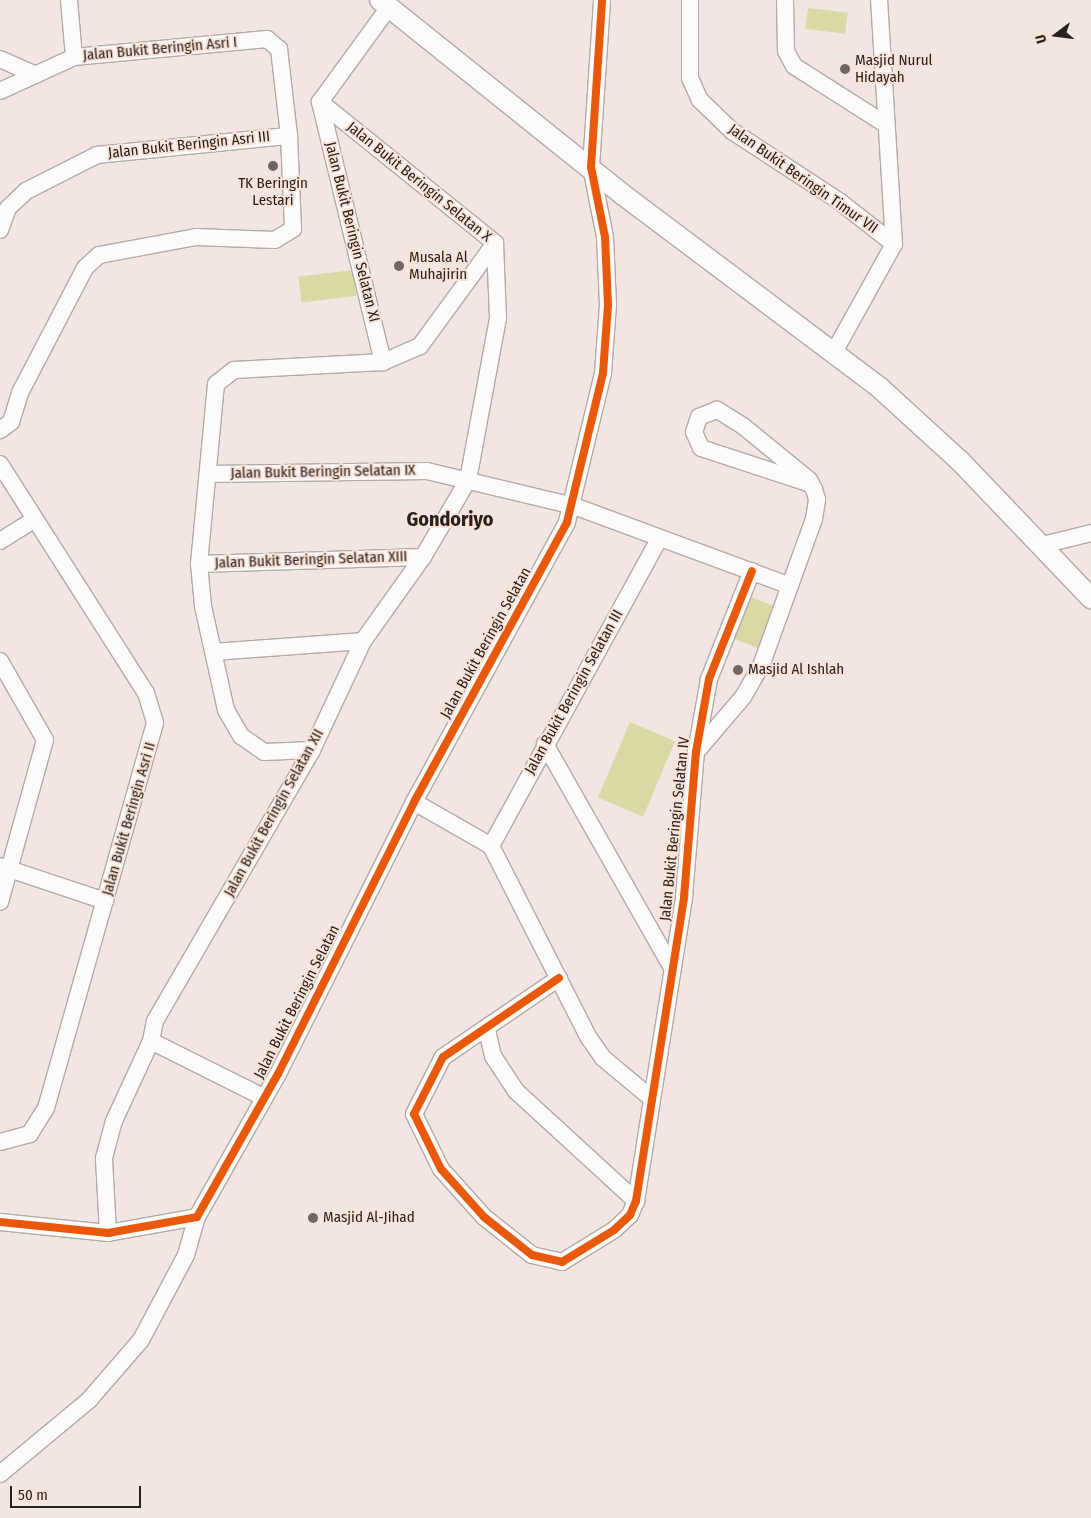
<!DOCTYPE html>
<style>
body{margin:0}
#map{position:relative;width:1091px;height:1518px;overflow:hidden;background:#f1e6e1;font-family:"Fira Sans Condensed",sans-serif}
div>[style]{position:absolute}
.green>*{inset:0;background:#dad8a4;transform-origin:0 0}
.roads{filter:drop-shadow(1px 0 #b2aaa6) drop-shadow(-1px 0 #b2aaa6) drop-shadow(0 1px #b2aaa6) drop-shadow(0 -1px #b2aaa6)}
.minor>*{height:16px;margin:-8px;padding:0 8px;transform-origin:8px;border-radius:8px;background:#fdfbfa}
.tertiary>*{height:20px;margin:-10px;padding:0 10px;transform-origin:10px;border-radius:10px;background:#fdfbfa}
.cycleway>*{height:8px;margin:-4px;padding:0 4px;transform-origin:4px;border-radius:4px;background:#e8590c}
.dots>*{width:14px;height:14px;translate:-50% -50%;box-sizing:border-box;border:2px solid #f8e3da;border-radius:50%}
span{translate:-50% -50%;white-space:nowrap;text-align:center;line-height:1.15;-webkit-text-stroke:4px #f8e3da;paint-order:stroke}
.street-label{font-size:15px;color:#28211e}
.poi-label{font-size:15px;color:#28211e}
.left{translate:0 -50%;text-align:left}
.district-label{font-size:20px;color:#28211e;font-weight:700}
.north{position:absolute;left:1031px;top:10px;width:50px;height:50px;-webkit-text-stroke:4px #f8e3da;paint-order:stroke;rotate:255deg;font-size:14px;font-weight:700;line-height:20px;text-align:center;color:#28211e}
.north::after{content:'';display:block;margin:auto;width:18px;height:22px;background:#28211e;clip-path:polygon(50% 0,100% 100%,50% 72%,0 100%)}
.scale{position:absolute;left:10px;top:1486px;width:131px;height:22px;box-sizing:border-box;border:2px solid #28211e;border-top:0;padding-left:6px;font-size:15px;line-height:18px;white-space:nowrap;color:#28211e;-webkit-text-stroke:4px #f8e3da;paint-order:stroke}
</style>
<div id="map">
<div class="green">
<i style="left:808px;top:8px;width:40px;height:21px;rotate:7deg"></i>
<i style="left:353px;top:270px;width:26px;height:55px;rotate:83deg"></i>
<i style="left:751px;top:597px;width:29px;height:45px;rotate:22deg"></i>
<i style="left:630px;top:722px;width:49px;height:82px;rotate:23deg"></i>
</div>
<div class="roads">
<div class="minor">
<i style="left:69px;top:0;width:57px;rotate:85deg"></i>
<i style="left:690px;top:0;width:78px;rotate:90deg"></i>
<i style="left:690px;top:78px;width:24px;rotate:66deg"></i>
<i style="left:700px;top:100px;width:45px;rotate:44.1deg"></i>
<i style="left:732px;top:131px;width:128px;rotate:33.2deg"></i>
<i style="left:839px;top:201px;width:70px;rotate:38deg"></i>
<i style="left:785px;top:0;width:51px;rotate:88.9deg"></i>
<i style="left:786px;top:51px;width:17px;rotate:62deg"></i>
<i style="left:794px;top:66px;width:108px;rotate:32.5deg"></i>
<i style="left:0;top:59px;width:39px;rotate:24deg"></i>
<i style="left:0;top:91px;width:81px;rotate:-24.7deg"></i>
<i style="left:74px;top:57px;width:194px;rotate:-5.3deg"></i>
<i style="left:267px;top:39px;width:16px;rotate:40deg"></i>
<i style="left:279px;top:49px;width:88px;rotate:83.4deg"></i>
<i style="left:320px;top:102px;width:268px;rotate:76.4deg"></i>
<i style="left:320px;top:102px;width:117px;rotate:-54deg"></i>
<i style="left:0;top:230px;width:23px;rotate:-70deg"></i>
<i style="left:8px;top:208px;width:25px;rotate:-43deg"></i>
<i style="left:26px;top:191px;width:80px;rotate:-26.9deg"></i>
<i style="left:97px;top:155px;width:193px;rotate:-5.7deg"></i>
<i style="left:289px;top:136px;width:93px;rotate:87.5deg"></i>
<i style="left:293px;top:229px;width:21px;rotate:149deg"></i>
<i style="left:275px;top:240px;width:79px;rotate:-177.8deg"></i>
<i style="left:196px;top:237px;width:99px;rotate:169.5deg"></i>
<i style="left:99px;top:255px;width:19px;rotate:137deg"></i>
<i style="left:85px;top:268px;width:141px;rotate:117.5deg"></i>
<i style="left:20px;top:393px;width:30px;rotate:107deg"></i>
<i style="left:11px;top:422px;width:14px;rotate:144deg"></i>
<i style="left:833px;top:354px;width:126px;rotate:-61deg"></i>
<i style="left:894px;top:244px;width:244px;rotate:-93.5deg"></i>
<i style="left:0;top:464px;width:272px;rotate:57.5deg"></i>
<i style="left:146px;top:693px;width:31px;rotate:73deg"></i>
<i style="left:155px;top:723px;width:400px;rotate:105.8deg"></i>
<i style="left:46px;top:1108px;width:31px;rotate:122deg"></i>
<i style="left:30px;top:1134px;width:31px;rotate:165deg"></i>
<i style="left:208px;top:474px;width:219px;rotate:-0.8deg"></i>
<i style="left:427px;top:471px;width:151px;rotate:13.4deg"></i>
<i style="left:574px;top:506px;width:230px;rotate:20.3deg"></i>
<i style="left:0;top:541px;width:40px;rotate:-32deg"></i>
<i style="left:1042px;top:545px;width:50px;rotate:-13.8deg"></i>
<i style="left:199px;top:564px;width:224px;rotate:-1.8deg"></i>
<i style="left:214px;top:652px;width:149px;rotate:-4.2deg"></i>
<i style="left:0;top:661px;width:91px;rotate:60.3deg"></i>
<i style="left:45px;top:740px;width:168px;rotate:105.5deg"></i>
<i style="left:545px;top:744px;width:255px;rotate:60.4deg"></i>
<i style="left:312px;top:750px;width:48px;rotate:177.6deg"></i>
<i style="left:264px;top:752px;width:28px;rotate:-145deg"></i>
<i style="left:241px;top:736px;width:30px;rotate:-120deg"></i>
<i style="left:226px;top:710px;width:107px;rotate:-102.5deg"></i>
<i style="left:203px;top:606px;width:42px;rotate:-95.4deg"></i>
<i style="left:199px;top:564px;width:181px;rotate:-84.6deg"></i>
<i style="left:216px;top:384px;width:23px;rotate:-38deg"></i>
<i style="left:234px;top:370px;width:149px;rotate:-3.1deg"></i>
<i style="left:383px;top:362px;width:40px;rotate:-23.4deg"></i>
<i style="left:420px;top:346px;width:127px;rotate:-53.9deg"></i>
<i style="left:696px;top:752px;width:72px;rotate:-49.5deg"></i>
<i style="left:743px;top:697px;width:36px;rotate:-60deg"></i>
<i style="left:761px;top:666px;width:156px;rotate:-70.2deg"></i>
<i style="left:814px;top:519px;width:20px;rotate:-81deg"></i>
<i style="left:817px;top:499px;width:10px;rotate:-107deg"></i>
<i style="left:814px;top:489px;width:10px;rotate:-119deg"></i>
<i style="left:809px;top:480px;width:85px;rotate:-140.7deg"></i>
<i style="left:743px;top:426px;width:31px;rotate:-148deg"></i>
<i style="left:717px;top:410px;width:19px;rotate:159deg"></i>
<i style="left:699px;top:417px;width:16px;rotate:108deg"></i>
<i style="left:694px;top:432px;width:17px;rotate:66deg"></i>
<i style="left:701px;top:448px;width:116px;rotate:18.1deg"></i>
<i style="left:414px;top:802px;width:89px;rotate:29.7deg"></i>
<i style="left:491px;top:846px;width:216px;rotate:63deg"></i>
<i style="left:589px;top:1038px;width:24px;rotate:55deg"></i>
<i style="left:603px;top:1058px;width:62px;rotate:39.8deg"></i>
<i style="left:491px;top:846px;width:350px;rotate:-61.3deg"></i>
<i style="left:0;top:866px;width:111px;rotate:18.4deg"></i>
<i style="left:559px;top:978px;width:140px;rotate:145.7deg"></i>
<i style="left:443px;top:1057px;width:64px;rotate:117deg"></i>
<i style="left:414px;top:1114px;width:61px;rotate:63.9deg"></i>
<i style="left:441px;top:1169px;width:64px;rotate:48.1deg"></i>
<i style="left:484px;top:1217px;width:61px;rotate:38.4deg"></i>
<i style="left:532px;top:1255px;width:31px;rotate:13deg"></i>
<i style="left:562px;top:1262px;width:61px;rotate:-31.6deg"></i>
<i style="left:614px;top:1230px;width:22px;rotate:-43deg"></i>
<i style="left:630px;top:1215px;width:15px;rotate:-67deg"></i>
<i style="left:636px;top:1201px;width:308px;rotate:-81deg"></i>
<i style="left:684px;top:897px;width:145px;rotate:-85.3deg"></i>
<i style="left:696px;top:752px;width:74px;rotate:-79.9deg"></i>
<i style="left:709px;top:679px;width:116px;rotate:-68.3deg"></i>
<i style="left:487px;top:1030px;width:27px;rotate:77deg"></i>
<i style="left:493px;top:1056px;width:42px;rotate:56.7deg"></i>
<i style="left:516px;top:1091px;width:163px;rotate:42.5deg"></i>
<i style="left:263px;top:1097px;width:125px;rotate:-153.4deg"></i>
<i style="left:151px;top:1041px;width:20px;rotate:-79deg"></i>
<i style="left:155px;top:1021px;width:313px;rotate:-59.9deg"></i>
<i style="left:312px;top:750px;width:120px;rotate:-64.9deg"></i>
<i style="left:363px;top:641px;width:103px;rotate:-54.5deg"></i>
<i style="left:423px;top:557px;width:89px;rotate:-59.7deg"></i>
<i style="left:468px;top:480px;width:165px;rotate:-79.5deg"></i>
<i style="left:498px;top:318px;width:75px;rotate:-92.3deg"></i>
<i style="left:495px;top:243px;width:225px;rotate:-141.1deg"></i>
<i style="left:0;top:1222px;width:109px;rotate:5.8deg"></i>
<i style="left:108px;top:1233px;width:90px;rotate:-10.2deg"></i>
<i style="left:197px;top:1217px;width:164px;rotate:-60.5deg"></i>
<i style="left:278px;top:1074px;width:304px;rotate:-63.4deg"></i>
<i style="left:414px;top:802px;width:319px;rotate:-61.3deg"></i>
<i style="left:567px;top:522px;width:153px;rotate:-76.4deg"></i>
<i style="left:603px;top:373px;width:68px;rotate:-85.8deg"></i>
<i style="left:608px;top:305px;width:68px;rotate:-92.5deg"></i>
<i style="left:605px;top:237px;width:71px;rotate:-101.3deg"></i>
<i style="left:591px;top:167px;width:167px;rotate:-86.2deg"></i>
<i style="left:108px;top:1233px;width:75px;rotate:-93.1deg"></i>
<i style="left:104px;top:1158px;width:38px;rotate:-75deg"></i>
<i style="left:114px;top:1121px;width:88px;rotate:-65.2deg"></i>
<i style="left:0;top:1474px;width:116px;rotate:-39.7deg"></i>
<i style="left:89px;top:1400px;width:79px;rotate:-49.1deg"></i>
<i style="left:141px;top:1340px;width:96px;rotate:-62.1deg"></i>
<i style="left:186px;top:1255px;width:40px;rotate:-74deg"></i>
</div>
<div class="tertiary">
<i style="left:380px;top:0;width:310px;rotate:38.7deg"></i>
<i style="left:622px;top:194px;width:323px;rotate:36.9deg"></i>
<i style="left:880px;top:388px;width:108px;rotate:42.4deg"></i>
<i style="left:960px;top:461px;width:190px;rotate:46.3deg"></i>
</div>
</div>
<div class="cycleway">
<i style="left:559px;top:978px;width:140px;rotate:145.7deg"></i>
<i style="left:443px;top:1057px;width:64px;rotate:117deg"></i>
<i style="left:414px;top:1114px;width:61px;rotate:63.9deg"></i>
<i style="left:441px;top:1169px;width:64px;rotate:48.1deg"></i>
<i style="left:484px;top:1217px;width:61px;rotate:38.4deg"></i>
<i style="left:532px;top:1255px;width:31px;rotate:13deg"></i>
<i style="left:562px;top:1262px;width:61px;rotate:-31.6deg"></i>
<i style="left:614px;top:1230px;width:22px;rotate:-43deg"></i>
<i style="left:630px;top:1215px;width:15px;rotate:-67deg"></i>
<i style="left:636px;top:1201px;width:308px;rotate:-81deg"></i>
<i style="left:684px;top:897px;width:145px;rotate:-85.3deg"></i>
<i style="left:696px;top:752px;width:74px;rotate:-79.9deg"></i>
<i style="left:709px;top:679px;width:116px;rotate:-68.3deg"></i>
<i style="left:0;top:1222px;width:109px;rotate:5.8deg"></i>
<i style="left:108px;top:1233px;width:90px;rotate:-10.2deg"></i>
<i style="left:197px;top:1217px;width:164px;rotate:-60.5deg"></i>
<i style="left:278px;top:1074px;width:304px;rotate:-63.4deg"></i>
<i style="left:414px;top:802px;width:319px;rotate:-61.3deg"></i>
<i style="left:567px;top:522px;width:153px;rotate:-76.4deg"></i>
<i style="left:603px;top:373px;width:68px;rotate:-85.8deg"></i>
<i style="left:608px;top:305px;width:68px;rotate:-92.5deg"></i>
<i style="left:605px;top:237px;width:71px;rotate:-101.3deg"></i>
<i style="left:591px;top:167px;width:167px;rotate:-86.2deg"></i>
</div>
<div class="dots">
<i style="left:845px;top:69px;background:#6e6662"></i>
<i style="left:273px;top:166px;background:#6e6662"></i>
<i style="left:399px;top:266px;background:#6e6662"></i>
<i style="left:738px;top:670px;background:#6e6662"></i>
<i style="left:313px;top:1218px;background:#6e6662"></i>
</div>
<div class="street-label">
<span style="left:160px;top:49px;rotate:-5deg">Jalan Bukit Beringin Asri I</span>
<span style="left:189px;top:145px;rotate:-6deg">Jalan Bukit Beringin Asri III</span>
<span style="left:803px;top:179px;rotate:35deg">Jalan Bukit Beringin Timur VII</span>
<span style="left:419px;top:182px;rotate:39deg">Jalan Bukit Beringin Selatan X</span>
<span style="left:352px;top:232px;rotate:76deg">Jalan Bukit Beringin Selatan XI</span>
<span style="left:323px;top:472px;rotate:-1deg">Jalan Bukit Beringin Selatan IX</span>
<span style="left:311px;top:560px;rotate:-2deg">Jalan Bukit Beringin Selatan XIII</span>
<span style="left:486px;top:643px;rotate:-61deg">Jalan Bukit Beringin Selatan</span>
<span style="left:574px;top:692px;rotate:-61deg">Jalan Bukit Beringin Selatan III</span>
<span style="left:274px;top:813px;rotate:-61deg">Jalan Bukit Beringin Selatan XII</span>
<span style="left:129px;top:819px;rotate:-74deg">Jalan Bukit Beringin Asri II</span>
<span style="left:675px;top:829px;rotate:-84deg">Jalan Bukit Beringin Selatan IV</span>
<span style="left:297px;top:1002px;rotate:-63deg">Jalan Bukit Beringin Selatan</span>
</div>
<div class="poi-label">
<span class="left" style="left:855px;top:69px">Masjid Nurul<br>Hidayah</span>
<span style="left:273px;top:192px">TK Beringin<br>Lestari</span>
<span class="left" style="left:409px;top:266px">Musala Al<br>Muhajirin</span>
<span class="left" style="left:748px;top:670px">Masjid Al Ishlah</span>
<span class="left" style="left:323px;top:1218px">Masjid Al-Jihad</span>
</div>
<div class="district-label">
<span style="left:450px;top:519px">Gondoriyo</span>
</div>
<div class="north">U</div>
<div class="scale">50 m</div>
</div>
